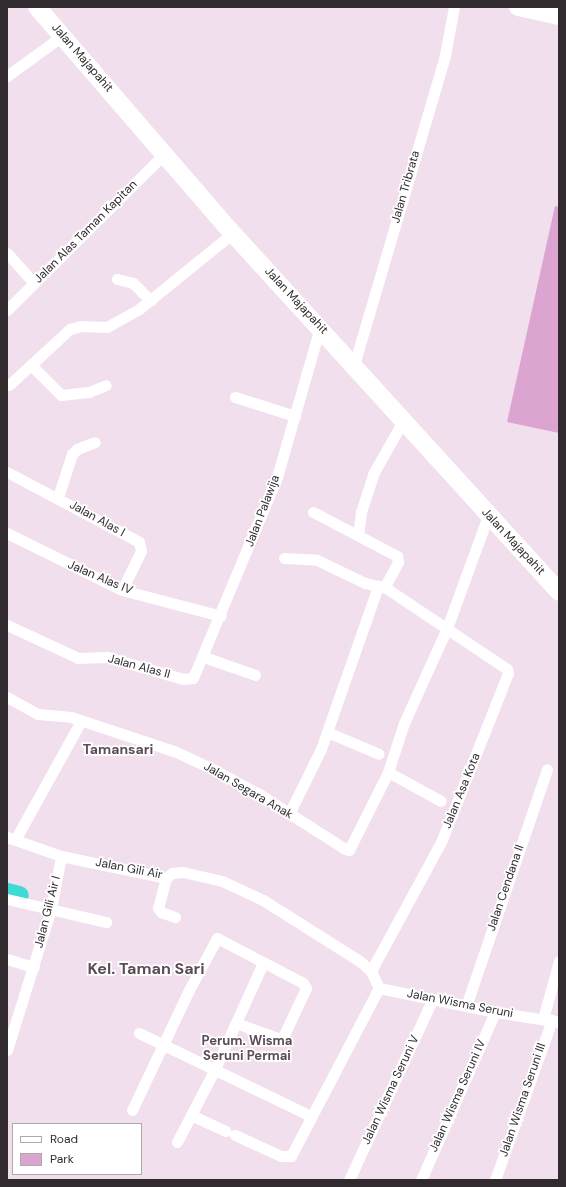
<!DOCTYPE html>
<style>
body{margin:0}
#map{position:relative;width:566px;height:1187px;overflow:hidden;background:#f1dfed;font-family:"DM Sans",sans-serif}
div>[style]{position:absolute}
.green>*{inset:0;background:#dca5d1}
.river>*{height:19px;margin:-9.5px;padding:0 9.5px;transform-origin:9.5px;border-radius:9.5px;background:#3ddbd4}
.street>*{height:11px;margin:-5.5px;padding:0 5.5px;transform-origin:5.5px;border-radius:5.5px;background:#fff}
.primary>*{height:18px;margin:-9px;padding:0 9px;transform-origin:9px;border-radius:9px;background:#fff}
span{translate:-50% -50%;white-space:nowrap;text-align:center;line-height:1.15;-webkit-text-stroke:3.5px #fff;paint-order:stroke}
.street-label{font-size:12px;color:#312b30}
.neighbourhood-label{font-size:13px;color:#5b4d58;font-weight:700}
.quarter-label{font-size:14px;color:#5b4d58;font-weight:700}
.district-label{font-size:16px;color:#5b4d58;font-weight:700}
.frame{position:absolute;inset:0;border:8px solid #312b30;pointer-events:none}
.legend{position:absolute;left:12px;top:1123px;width:130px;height:52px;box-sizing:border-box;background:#fff;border:1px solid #adaaac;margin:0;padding:5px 7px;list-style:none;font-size:12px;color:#312b30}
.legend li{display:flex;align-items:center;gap:8px;height:20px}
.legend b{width:20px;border:1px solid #adaaac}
</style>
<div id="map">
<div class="green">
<i style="clip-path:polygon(555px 206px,559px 207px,559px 433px,507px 422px)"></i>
</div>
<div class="river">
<i style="left:7px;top:892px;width:12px;rotate:14deg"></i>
</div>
<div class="street">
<i style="left:7px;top:76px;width:68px;rotate:-36deg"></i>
<i style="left:7px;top:253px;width:40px;rotate:48deg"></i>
<i style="left:117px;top:279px;width:16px;rotate:14deg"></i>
<i style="left:133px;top:283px;width:25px;rotate:45deg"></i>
<i style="left:7px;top:310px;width:223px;rotate:-44.8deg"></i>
<i style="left:31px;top:365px;width:42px;rotate:45deg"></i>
<i style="left:61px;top:395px;width:28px;rotate:-6deg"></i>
<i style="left:89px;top:392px;width:18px;rotate:-22deg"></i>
<i style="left:354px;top:365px;width:323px;rotate:-73.6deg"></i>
<i style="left:445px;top:55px;width:49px;rotate:-79.4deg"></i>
<i style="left:9px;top:385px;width:83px;rotate:-42.6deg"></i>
<i style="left:70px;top:329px;width:11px;rotate:-15deg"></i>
<i style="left:81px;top:326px;width:26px;rotate:2deg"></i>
<i style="left:107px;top:327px;width:37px;rotate:-29deg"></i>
<i style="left:139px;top:309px;width:121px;rotate:-39deg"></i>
<i style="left:235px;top:397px;width:63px;rotate:17.6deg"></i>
<i style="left:7px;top:472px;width:149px;rotate:27.9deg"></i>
<i style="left:139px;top:542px;width:9px;rotate:77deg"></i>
<i style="left:141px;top:551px;width:43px;rotate:116deg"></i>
<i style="left:58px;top:497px;width:45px;rotate:-72deg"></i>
<i style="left:72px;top:454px;width:7px;rotate:-45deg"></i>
<i style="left:77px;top:449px;width:19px;rotate:-21deg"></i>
<i style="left:313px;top:512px;width:95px;rotate:27.6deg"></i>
<i style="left:397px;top:556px;width:6px;rotate:81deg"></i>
<i style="left:398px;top:562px;width:24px;rotate:118deg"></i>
<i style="left:7px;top:533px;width:128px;rotate:26.4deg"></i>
<i style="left:122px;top:590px;width:102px;rotate:14.7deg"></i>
<i style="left:358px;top:534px;width:22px;rotate:-82deg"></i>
<i style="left:361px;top:512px;width:40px;rotate:-72deg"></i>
<i style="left:373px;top:474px;width:61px;rotate:-60.5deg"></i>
<i style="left:284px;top:558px;width:33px;rotate:3deg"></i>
<i style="left:317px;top:560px;width:53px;rotate:25.6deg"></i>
<i style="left:365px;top:583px;width:22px;rotate:13deg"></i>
<i style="left:386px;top:588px;width:146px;rotate:33.8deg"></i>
<i style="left:507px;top:669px;width:4px;rotate:76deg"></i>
<i style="left:508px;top:673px;width:182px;rotate:111.6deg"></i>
<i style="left:441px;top:842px;width:147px;rotate:118.5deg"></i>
<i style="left:7px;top:625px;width:78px;rotate:24.9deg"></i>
<i style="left:78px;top:658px;width:29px;rotate:-2deg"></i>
<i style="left:107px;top:657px;width:79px;rotate:16.1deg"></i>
<i style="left:183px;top:679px;width:10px;rotate:-6deg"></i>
<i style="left:193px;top:678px;width:218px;rotate:-67.3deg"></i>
<i style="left:277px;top:477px;width:156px;rotate:-74deg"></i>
<i style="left:204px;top:657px;width:54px;rotate:19.4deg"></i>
<i style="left:7px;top:697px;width:35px;rotate:29deg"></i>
<i style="left:38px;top:714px;width:33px;rotate:5deg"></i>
<i style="left:71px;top:717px;width:108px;rotate:18.3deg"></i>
<i style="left:174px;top:751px;width:38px;rotate:25deg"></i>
<i style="left:209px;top:767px;width:57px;rotate:28.4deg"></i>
<i style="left:259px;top:794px;width:102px;rotate:32.6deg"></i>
<i style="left:345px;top:849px;width:4px;rotate:14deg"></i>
<i style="left:349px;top:850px;width:87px;rotate:-63.4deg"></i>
<i style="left:388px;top:772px;width:52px;rotate:-71.9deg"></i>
<i style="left:404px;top:723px;width:104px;rotate:-65.6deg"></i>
<i style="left:447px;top:628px;width:119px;rotate:-69.9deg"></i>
<i style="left:327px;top:732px;width:56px;rotate:22.9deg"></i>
<i style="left:388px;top:772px;width:60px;rotate:28.7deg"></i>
<i style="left:289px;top:814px;width:72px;rotate:-63.8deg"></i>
<i style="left:321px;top:749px;width:173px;rotate:-70.7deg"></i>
<i style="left:7px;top:837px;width:57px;rotate:19.4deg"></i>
<i style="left:61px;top:856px;width:107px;rotate:11.8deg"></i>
<i style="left:166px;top:878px;width:8px;rotate:-40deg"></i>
<i style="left:172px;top:873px;width:11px;rotate:-5deg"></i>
<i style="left:183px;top:872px;width:40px;rotate:13deg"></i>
<i style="left:222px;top:881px;width:45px;rotate:24.9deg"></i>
<i style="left:263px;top:900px;width:116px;rotate:32.3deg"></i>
<i style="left:361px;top:962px;width:13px;rotate:42deg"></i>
<i style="left:371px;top:971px;width:19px;rotate:65deg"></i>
<i style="left:379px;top:988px;width:118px;rotate:11.7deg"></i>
<i style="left:495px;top:1012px;width:65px;rotate:8.9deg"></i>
<i style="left:15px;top:840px;width:136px;rotate:-61deg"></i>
<i style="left:166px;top:878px;width:31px;rotate:105deg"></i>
<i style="left:158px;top:908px;width:5px;rotate:53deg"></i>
<i style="left:161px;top:912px;width:15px;rotate:20deg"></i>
<i style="left:7px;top:899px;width:102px;rotate:13.1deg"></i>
<i style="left:7px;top:959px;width:28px;rotate:17deg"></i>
<i style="left:466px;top:1006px;width:250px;rotate:-71.1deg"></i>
<i style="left:543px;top:1019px;width:60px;rotate:-74.6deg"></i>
<i style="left:139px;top:1033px;width:191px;rotate:25.8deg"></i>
<i style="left:7px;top:1050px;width:148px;rotate:-72.7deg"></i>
<i style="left:51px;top:909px;width:54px;rotate:-79.3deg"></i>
<i style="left:132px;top:1110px;width:133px;rotate:-64.6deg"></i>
<i style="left:189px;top:990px;width:59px;rotate:-61.7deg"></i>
<i style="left:217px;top:938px;width:97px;rotate:27.6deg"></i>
<i style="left:303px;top:983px;width:6px;rotate:59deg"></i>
<i style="left:306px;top:988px;width:52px;rotate:115.1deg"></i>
<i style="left:284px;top:1035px;width:6px;rotate:135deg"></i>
<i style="left:280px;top:1039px;width:47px;rotate:-160deg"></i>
<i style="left:191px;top:1115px;width:38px;rotate:25deg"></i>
<i style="left:235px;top:1135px;width:51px;rotate:24.5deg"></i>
<i style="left:281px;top:1156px;width:10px"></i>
<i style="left:291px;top:1156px;width:190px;rotate:-62.4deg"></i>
<i style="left:177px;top:1142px;width:80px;rotate:-62.5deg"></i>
<i style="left:214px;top:1071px;width:119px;rotate:-65.6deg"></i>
<i style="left:349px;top:1180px;width:198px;rotate:-65.2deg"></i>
<i style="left:421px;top:1180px;width:184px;rotate:-66.2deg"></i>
<i style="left:495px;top:1180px;width:170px;rotate:-70.4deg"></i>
</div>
<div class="primary">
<i style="left:37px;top:7px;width:291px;rotate:49.2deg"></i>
<i style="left:227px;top:227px;width:493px;rotate:47.7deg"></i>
<i style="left:518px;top:7px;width:42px;rotate:12.4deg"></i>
</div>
<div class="street-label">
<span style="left:82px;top:58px;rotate:49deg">Jalan Majapahit</span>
<span style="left:406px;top:187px;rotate:-74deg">Jalan Tribrata</span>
<span style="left:86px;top:232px;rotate:-45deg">Jalan Alas Taman Kapitan</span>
<span style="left:296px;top:301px;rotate:47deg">Jalan Majapahit</span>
<span style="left:263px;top:511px;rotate:-69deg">Jalan Palawija</span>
<span style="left:97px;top:519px;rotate:29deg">Jalan Alas I</span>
<span style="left:513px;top:542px;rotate:47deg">Jalan Majapahit</span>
<span style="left:100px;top:578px;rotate:23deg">Jalan Alas IV</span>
<span style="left:139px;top:667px;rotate:15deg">Jalan Alas II</span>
<span style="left:248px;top:791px;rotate:30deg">Jalan Segara Anak</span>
<span style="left:462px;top:791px;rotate:-68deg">Jalan Asa Kota</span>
<span style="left:129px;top:869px;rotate:11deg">Jalan Gili Air</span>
<span style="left:506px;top:888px;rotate:-71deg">Jalan Cendana II</span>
<span style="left:48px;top:912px;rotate:-76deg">Jalan Gili Air I</span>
<span style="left:460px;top:1004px;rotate:11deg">Jalan Wisma Seruni</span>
<span style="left:391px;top:1090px;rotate:-65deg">Jalan Wisma Seruni V</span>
<span style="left:458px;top:1096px;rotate:-66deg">Jalan Wisma Seruni IV</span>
<span style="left:523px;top:1100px;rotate:-71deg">Jalan Wisma Seruni III</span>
</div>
<div class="neighbourhood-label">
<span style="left:247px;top:1049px">Perum. Wisma<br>Seruni Permai</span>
</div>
<div class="quarter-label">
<span style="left:118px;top:749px">Tamansari</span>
</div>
<div class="district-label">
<span style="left:146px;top:969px">Kel. Taman Sari</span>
</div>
<div class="frame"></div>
<ul class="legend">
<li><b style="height:5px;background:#fff"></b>Road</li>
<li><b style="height:11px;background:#dca5d1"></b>Park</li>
</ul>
</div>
